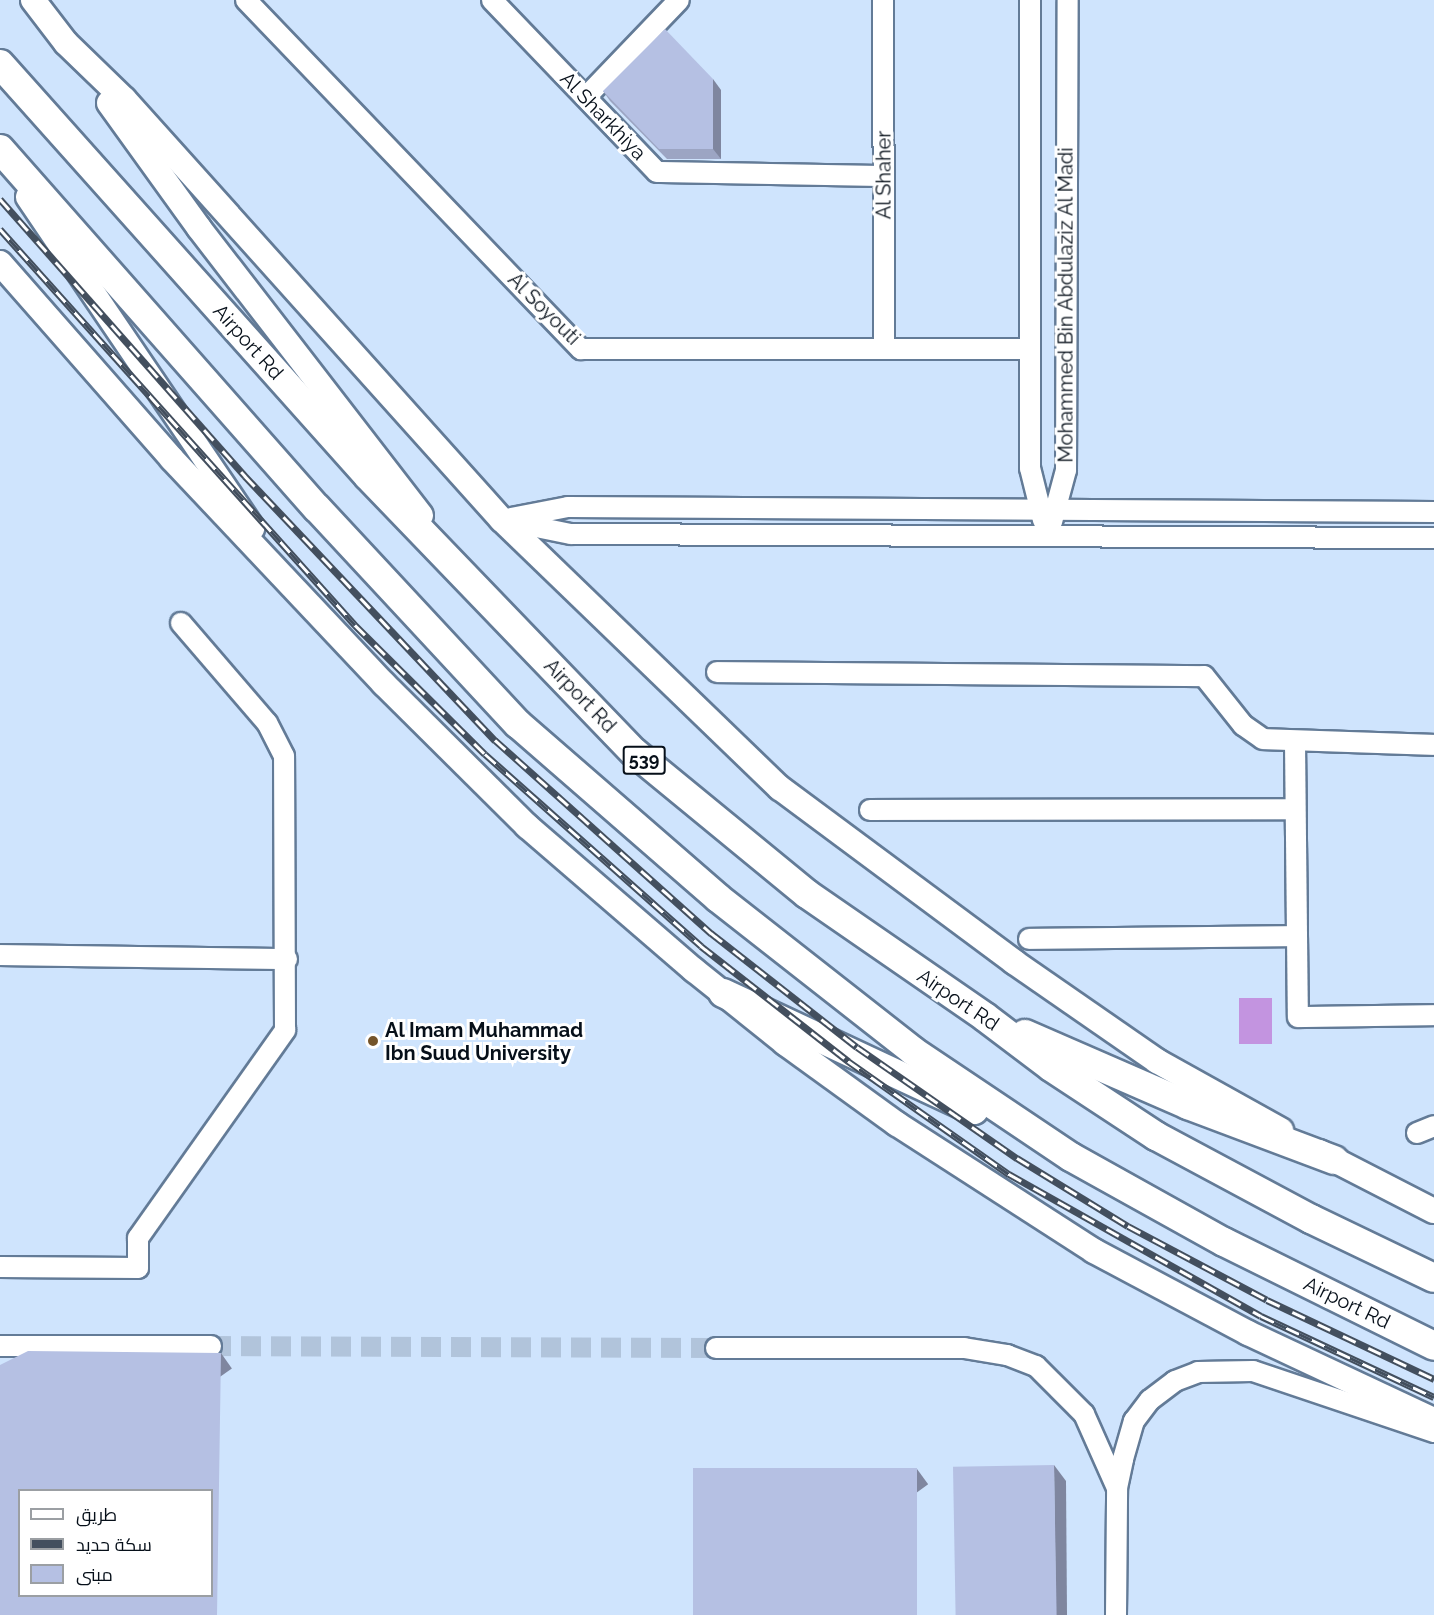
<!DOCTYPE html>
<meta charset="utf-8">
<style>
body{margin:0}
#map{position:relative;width:1434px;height:1615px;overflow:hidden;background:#cfe4fd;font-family:Raleway,Cairo,sans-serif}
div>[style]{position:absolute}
.water>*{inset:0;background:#c394e0;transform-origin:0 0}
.minor-tunnel>*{height:20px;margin-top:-10px;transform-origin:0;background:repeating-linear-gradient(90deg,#b1c4db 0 20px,transparent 0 30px)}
.roads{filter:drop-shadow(2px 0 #637b97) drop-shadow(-2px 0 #637b97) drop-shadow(0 2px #637b97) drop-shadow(0 -2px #637b97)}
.minor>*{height:20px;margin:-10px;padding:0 10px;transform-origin:10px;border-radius:10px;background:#fff}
.major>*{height:24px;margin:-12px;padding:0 12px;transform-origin:12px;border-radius:12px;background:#fff}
.highway>*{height:28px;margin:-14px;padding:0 14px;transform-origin:14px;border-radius:14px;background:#fff}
.rail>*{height:7px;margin-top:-3.5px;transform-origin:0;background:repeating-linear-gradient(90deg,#fff 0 14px,#434f5e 0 28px);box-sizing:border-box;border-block:2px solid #434f5e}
.wall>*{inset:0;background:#9ca5c3}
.shaded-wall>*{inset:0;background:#7f869f;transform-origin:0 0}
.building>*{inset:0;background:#b5c0e3;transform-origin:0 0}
.dots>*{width:16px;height:16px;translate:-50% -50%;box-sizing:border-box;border:3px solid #fff;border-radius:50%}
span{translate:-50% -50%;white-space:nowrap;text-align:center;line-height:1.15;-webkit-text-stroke:6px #fff;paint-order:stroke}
.shield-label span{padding:2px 4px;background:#fff;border:2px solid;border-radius:4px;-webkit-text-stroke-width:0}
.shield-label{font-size:18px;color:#060f19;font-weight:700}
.street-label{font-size:20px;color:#060f19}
.poi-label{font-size:20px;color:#060f19;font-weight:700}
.left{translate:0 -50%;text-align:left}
.legend{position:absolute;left:18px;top:1489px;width:195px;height:108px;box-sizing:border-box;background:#fff;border:2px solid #9b9fa3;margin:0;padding:8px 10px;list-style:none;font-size:18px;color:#060f19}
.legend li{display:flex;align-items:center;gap:12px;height:30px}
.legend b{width:30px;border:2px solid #9b9fa3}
</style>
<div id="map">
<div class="water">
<i style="left:1239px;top:998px;width:33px;height:46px"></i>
</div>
<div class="minor-tunnel">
<i style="left:211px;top:1346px;width:505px;rotate:0.23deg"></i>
</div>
<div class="roads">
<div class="minor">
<i style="left:246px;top:0;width:484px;rotate:46.2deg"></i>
<i style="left:581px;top:349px;width:447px"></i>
<i style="left:492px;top:0;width:238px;rotate:46.2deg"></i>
<i style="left:657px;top:172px;width:227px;rotate:1deg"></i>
<i style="left:883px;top:0;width:349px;rotate:89.8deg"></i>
<i style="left:1030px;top:0;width:468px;rotate:90deg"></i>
<i style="left:1030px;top:468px;width:54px;rotate:76deg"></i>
<i style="left:586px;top:97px;width:134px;rotate:-46.2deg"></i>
<i style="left:511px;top:518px;width:58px;rotate:-10.9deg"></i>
<i style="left:568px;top:507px;width:866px;rotate:0.33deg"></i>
<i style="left:502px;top:520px;width:70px;rotate:11.5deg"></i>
<i style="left:571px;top:534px;width:863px;rotate:0.27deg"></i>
<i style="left:1052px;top:522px;width:54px;rotate:-74.9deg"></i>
<i style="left:1066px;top:470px;width:470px;rotate:-89.8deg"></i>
<i style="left:717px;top:672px;width:487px;rotate:0.5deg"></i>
<i style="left:1204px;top:676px;width:63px;rotate:51.5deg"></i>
<i style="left:1243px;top:725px;width:24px;rotate:35deg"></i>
<i style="left:1263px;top:739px;width:171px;rotate:2deg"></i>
<i style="left:1295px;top:742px;width:275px;rotate:89.4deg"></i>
<i style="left:1298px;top:1017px;width:136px;rotate:-0.8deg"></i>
<i style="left:870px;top:810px;width:423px;rotate:-0.1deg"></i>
<i style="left:1029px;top:939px;width:266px;rotate:-0.6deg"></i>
<i style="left:0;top:955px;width:287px;rotate:0.8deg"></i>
<i style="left:1417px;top:1133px;width:18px;rotate:-22deg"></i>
<i style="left:0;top:1267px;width:138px;rotate:0.4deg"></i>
<i style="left:138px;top:1268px;width:30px;rotate:-90deg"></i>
<i style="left:138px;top:1238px;width:255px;rotate:-54.7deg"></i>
<i style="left:285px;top:1030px;width:274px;rotate:-90.2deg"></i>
<i style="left:284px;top:756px;width:37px;rotate:-117deg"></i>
<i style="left:267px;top:723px;width:132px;rotate:-130.7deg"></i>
<i style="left:0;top:1346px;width:211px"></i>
<i style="left:716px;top:1348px;width:248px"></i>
<i style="left:964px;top:1348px;width:44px;rotate:9.2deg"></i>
<i style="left:1007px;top:1355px;width:31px;rotate:21deg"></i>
<i style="left:1036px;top:1366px;width:68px;rotate:45deg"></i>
<i style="left:1084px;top:1414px;width:81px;rotate:66deg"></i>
<i style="left:1116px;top:1615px;width:127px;rotate:-89.5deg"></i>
<i style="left:1117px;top:1488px;width:30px;rotate:-78deg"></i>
<i style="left:1123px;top:1459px;width:40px;rotate:-74deg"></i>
<i style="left:1134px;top:1421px;width:26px;rotate:-53deg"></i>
<i style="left:1150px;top:1400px;width:31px;rotate:-37deg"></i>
<i style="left:1175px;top:1381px;width:25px;rotate:-21deg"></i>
<i style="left:1198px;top:1372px;width:55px;rotate:-1deg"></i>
<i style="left:1253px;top:1371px;width:191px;rotate:18.6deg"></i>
</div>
<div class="major">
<i style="left:33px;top:0;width:54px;rotate:52.5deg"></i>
<i style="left:66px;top:43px;width:81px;rotate:44deg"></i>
<i style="left:124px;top:99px;width:566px;rotate:48.08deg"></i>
<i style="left:502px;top:520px;width:386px;rotate:44deg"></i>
<i style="left:780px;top:788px;width:292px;rotate:36.6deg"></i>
<i style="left:1014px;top:962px;width:174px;rotate:34.7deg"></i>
<i style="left:1157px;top:1061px;width:142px;rotate:29.1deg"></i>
<i style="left:109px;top:103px;width:154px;rotate:54.2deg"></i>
<i style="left:199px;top:228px;width:363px;rotate:52.3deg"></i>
<i style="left:28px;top:197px;width:400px;rotate:55.9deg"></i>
<i style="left:0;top:263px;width:261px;rotate:48.7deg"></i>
<i style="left:172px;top:459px;width:309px;rotate:46.7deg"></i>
<i style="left:384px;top:684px;width:202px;rotate:44.8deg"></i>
<i style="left:527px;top:826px;width:221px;rotate:40.8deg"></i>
<i style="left:694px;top:970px;width:117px;rotate:38.7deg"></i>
<i style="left:785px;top:1043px;width:138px;rotate:35.9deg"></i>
<i style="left:897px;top:1124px;width:234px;rotate:32.8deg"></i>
<i style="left:1094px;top:1251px;width:174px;rotate:28deg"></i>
<i style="left:1248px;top:1333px;width:205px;rotate:25.1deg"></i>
<i style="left:1319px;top:1152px;width:129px;rotate:27.2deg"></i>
</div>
<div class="highway">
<i style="left:0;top:64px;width:552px;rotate:48.23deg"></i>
<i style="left:368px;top:476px;width:383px;rotate:46.1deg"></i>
<i style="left:634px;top:752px;width:224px;rotate:39.4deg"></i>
<i style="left:807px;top:894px;width:216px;rotate:34.6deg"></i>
<i style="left:985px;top:1017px;width:83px;rotate:37.1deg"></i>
<i style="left:1051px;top:1067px;width:126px;rotate:33.3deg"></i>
<i style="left:1156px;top:1136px;width:176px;rotate:28.2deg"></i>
<i style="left:1311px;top:1219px;width:136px;rotate:25.6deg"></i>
<i style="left:0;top:149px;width:479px;rotate:48.6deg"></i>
<i style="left:317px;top:508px;width:295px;rotate:47.1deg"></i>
<i style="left:518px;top:724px;width:265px;rotate:41deg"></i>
<i style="left:718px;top:898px;width:248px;rotate:38.1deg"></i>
<i style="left:913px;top:1051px;width:190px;rotate:33.9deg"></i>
<i style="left:1071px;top:1157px;width:175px;rotate:29.1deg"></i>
<i style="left:1224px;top:1242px;width:234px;rotate:26.3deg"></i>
<i style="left:723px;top:993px;width:277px;rotate:25deg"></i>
<i style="left:1025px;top:1034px;width:178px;rotate:23.5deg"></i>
<i style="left:1188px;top:1105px;width:156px;rotate:20.6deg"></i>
</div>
</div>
<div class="rail">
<i style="left:0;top:199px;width:370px;rotate:48.5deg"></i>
<i style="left:245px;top:476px;width:364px;rotate:46.6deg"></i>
<i style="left:495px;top:740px;width:290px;rotate:41.8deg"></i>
<i style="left:711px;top:933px;width:185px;rotate:38deg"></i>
<i style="left:857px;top:1047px;width:195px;rotate:34.8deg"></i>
<i style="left:1017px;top:1158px;width:130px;rotate:31.5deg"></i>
<i style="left:1128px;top:1226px;width:157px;rotate:28deg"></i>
<i style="left:1267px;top:1300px;width:185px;rotate:25.3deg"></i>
<i style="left:0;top:229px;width:532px;rotate:48.12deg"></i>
<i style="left:355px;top:625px;width:183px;rotate:44.8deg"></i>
<i style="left:485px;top:754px;width:289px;rotate:41.6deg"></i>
<i style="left:701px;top:946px;width:187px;rotate:38deg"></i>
<i style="left:848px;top:1061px;width:197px;rotate:35.1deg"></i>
<i style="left:1009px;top:1174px;width:289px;rotate:29.4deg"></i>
<i style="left:1261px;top:1316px;width:191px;rotate:25.1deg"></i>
</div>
<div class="wall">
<i style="clip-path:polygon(721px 90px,721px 159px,667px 159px,610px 101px,603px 91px)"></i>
</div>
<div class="shaded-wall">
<i style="clip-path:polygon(713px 79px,721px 90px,721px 159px,713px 149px)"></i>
<i style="left:221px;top:1353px;width:19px;height:262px;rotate:55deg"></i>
<i style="clip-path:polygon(1054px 1465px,1066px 1481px,1067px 1615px,1056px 1615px)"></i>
<i style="left:917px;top:1469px;width:19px;height:146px;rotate:54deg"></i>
</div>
<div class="building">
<i style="clip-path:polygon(665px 29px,713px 79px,713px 149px,659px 149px,603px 91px)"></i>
<i style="clip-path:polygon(evenodd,28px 1351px,221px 1353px,217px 1615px,0 1615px,0 1365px,28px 1351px,20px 1491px,212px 1491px,212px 1596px,20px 1596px,20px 1491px)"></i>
<i style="left:1054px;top:1465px;width:150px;height:101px;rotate:89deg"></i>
<i style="left:693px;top:1468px;width:224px;height:147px"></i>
</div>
<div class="dots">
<i style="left:373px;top:1041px;background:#74542a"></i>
</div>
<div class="shield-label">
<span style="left:644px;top:760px">539</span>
</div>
<div class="street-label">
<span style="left:603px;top:116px;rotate:46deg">Al Sharkhiya</span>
<span style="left:884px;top:175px;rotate:-90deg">Al Shaher</span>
<span style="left:1066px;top:305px;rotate:-90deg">Mohammed Bin Abdulaziz Al Madi</span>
<span style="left:544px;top:309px;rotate:45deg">Al Soyouti</span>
<span style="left:248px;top:342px;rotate:48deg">Airport Rd</span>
<span style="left:580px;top:696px;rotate:46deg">Airport Rd</span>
<span style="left:958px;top:1000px;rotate:34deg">Airport Rd</span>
<span style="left:1347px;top:1303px;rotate:26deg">Airport Rd</span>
</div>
<div class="poi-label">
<span class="left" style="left:385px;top:1042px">Al Imam Muhammad<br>Ibn Suud University</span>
</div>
<ul class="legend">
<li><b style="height:8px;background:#fff"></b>طريق</li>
<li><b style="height:8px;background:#434f5e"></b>سكة حديد</li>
<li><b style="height:16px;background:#b5c0e3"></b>مبنى</li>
</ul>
</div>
